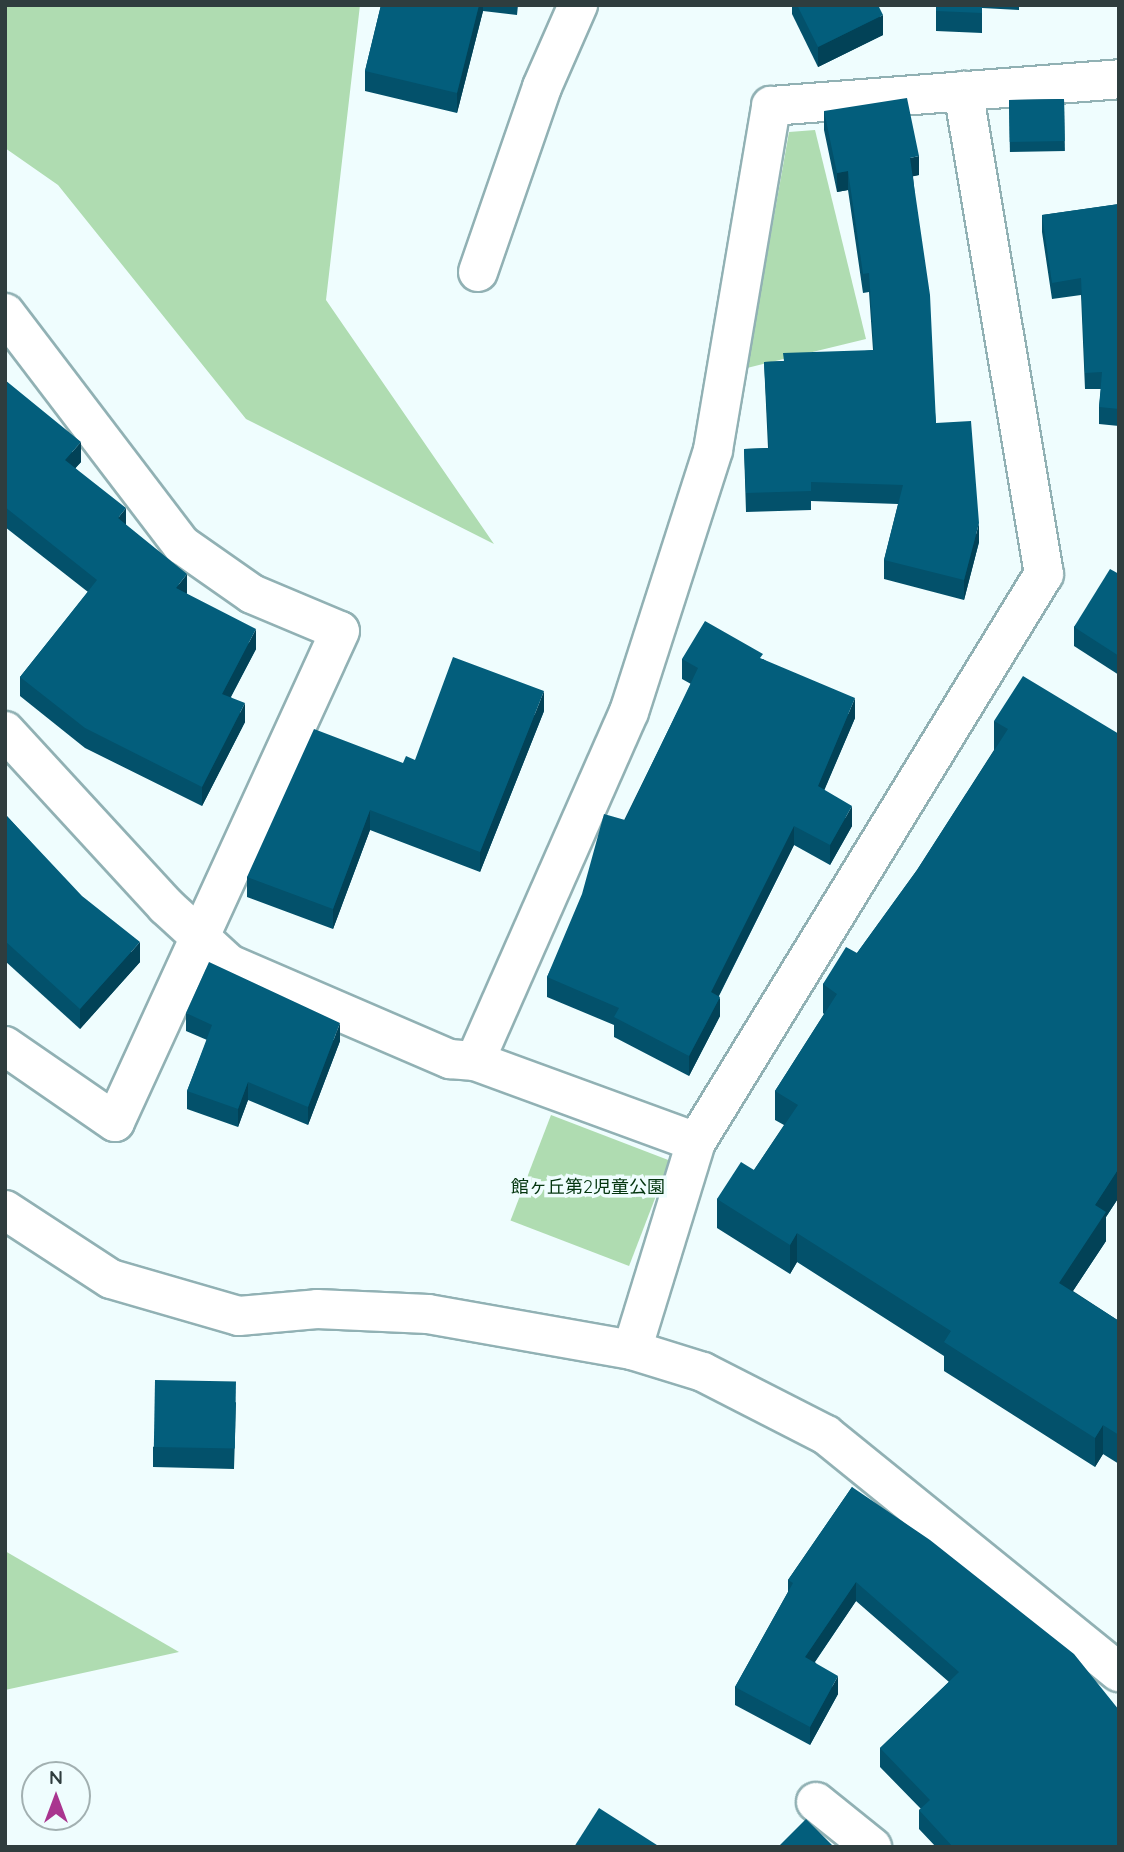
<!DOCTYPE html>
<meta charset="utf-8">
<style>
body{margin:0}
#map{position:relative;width:1124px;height:1852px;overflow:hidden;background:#effdfe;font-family:Quicksand,"Noto Sans JP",sans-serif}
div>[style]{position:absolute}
.green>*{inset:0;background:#afdcb1;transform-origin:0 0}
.roads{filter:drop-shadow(2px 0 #91b1b4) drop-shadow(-2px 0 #91b1b4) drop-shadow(0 2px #91b1b4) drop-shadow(0 -2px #91b1b4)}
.minor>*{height:38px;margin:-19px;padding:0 19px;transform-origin:19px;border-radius:19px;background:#fff}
.wall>*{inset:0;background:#03516b;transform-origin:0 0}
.shaded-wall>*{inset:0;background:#024257}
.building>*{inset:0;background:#035e7c;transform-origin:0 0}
span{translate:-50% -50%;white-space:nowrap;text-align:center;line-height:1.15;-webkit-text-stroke:7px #effdfe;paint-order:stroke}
.park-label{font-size:18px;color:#03350e}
.frame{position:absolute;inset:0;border:7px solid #2f3d3e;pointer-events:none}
.north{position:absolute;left:21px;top:1761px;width:70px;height:70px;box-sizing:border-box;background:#effdfe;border:2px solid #a2b0b1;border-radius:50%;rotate:0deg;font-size:19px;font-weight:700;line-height:28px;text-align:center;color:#2f3d3e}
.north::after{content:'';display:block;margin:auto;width:24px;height:32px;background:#a9358f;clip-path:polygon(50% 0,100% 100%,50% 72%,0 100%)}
</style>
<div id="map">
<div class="green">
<i style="clip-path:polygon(5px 5px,360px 5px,326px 300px,494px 544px,246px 419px,58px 185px,5px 148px)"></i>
<i style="clip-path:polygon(815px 130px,866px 339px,747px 368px,789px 132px)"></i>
<i style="left:551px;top:1115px;width:127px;height:113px;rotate:21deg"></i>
<i style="clip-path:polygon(5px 1551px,179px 1652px,5px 1690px)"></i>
</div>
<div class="roads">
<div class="minor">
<i style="left:478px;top:272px;width:196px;rotate:-70.9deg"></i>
<i style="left:542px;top:87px;width:90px;rotate:-66.3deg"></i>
<i style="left:5px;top:313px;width:292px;rotate:52.7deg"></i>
<i style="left:182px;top:545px;width:85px;rotate:35deg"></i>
<i style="left:252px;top:594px;width:95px;rotate:22.8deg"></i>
<i style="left:340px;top:631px;width:540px;rotate:114.62deg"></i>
<i style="left:115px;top:1122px;width:134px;rotate:-145.4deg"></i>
<i style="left:5px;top:731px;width:238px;rotate:47.4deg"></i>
<i style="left:166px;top:906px;width:86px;rotate:42.6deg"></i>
<i style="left:229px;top:964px;width:241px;rotate:23.3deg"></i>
<i style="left:450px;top:1059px;width:25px;rotate:5deg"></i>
<i style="left:475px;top:1061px;width:235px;rotate:20.1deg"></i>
<i style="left:475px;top:1061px;width:381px;rotate:-66.2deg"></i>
<i style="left:629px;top:712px;width:275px;rotate:-72.2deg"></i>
<i style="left:713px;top:450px;width:349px;rotate:-80.4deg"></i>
<i style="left:771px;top:106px;width:349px;rotate:-4.4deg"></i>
<i style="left:5px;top:1210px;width:126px;rotate:33.1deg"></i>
<i style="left:111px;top:1279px;width:133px;rotate:16.1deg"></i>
<i style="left:239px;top:1316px;width:78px;rotate:-5.1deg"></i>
<i style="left:317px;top:1309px;width:111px;rotate:2.6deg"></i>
<i style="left:428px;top:1314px;width:207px;rotate:10deg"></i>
<i style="left:632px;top:1350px;width:74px;rotate:17.2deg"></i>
<i style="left:703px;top:1372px;width:138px;rotate:27.1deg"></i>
<i style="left:826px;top:1435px;width:377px;rotate:39deg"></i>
<i style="left:632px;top:1350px;width:218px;rotate:-72.9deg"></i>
<i style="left:696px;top:1142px;width:666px;rotate:-58.51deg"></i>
<i style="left:1044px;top:574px;width:490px;rotate:-99.5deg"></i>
<i style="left:816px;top:1802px;width:72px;rotate:38.8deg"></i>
</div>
</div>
<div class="wall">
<i style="clip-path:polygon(381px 5px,518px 5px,517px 15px,483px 11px,457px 113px,365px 91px,365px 71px)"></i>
<i style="clip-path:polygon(792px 5px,878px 5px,883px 35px,818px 67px,792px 14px)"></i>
<i style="clip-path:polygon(936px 5px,1019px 5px,1019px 10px,982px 8px,982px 33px,936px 31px)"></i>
<i style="left:1064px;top:99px;width:52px;height:55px;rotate:89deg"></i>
<i style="clip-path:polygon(824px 111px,919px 175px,913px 176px,936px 423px,979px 542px,964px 600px,884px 579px,884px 560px,898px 504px,811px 501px,811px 510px,746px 512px,744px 449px,768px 448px,764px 362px,783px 361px,873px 350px,869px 292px,863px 293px,848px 190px,837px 192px,824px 130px)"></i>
<i style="clip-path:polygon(1119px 204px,1119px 426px,1099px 424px,1099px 407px,1101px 389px,1085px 389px,1081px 295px,1052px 299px,1042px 232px,1042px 215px)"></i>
<i style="clip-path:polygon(5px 380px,81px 462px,75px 468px,187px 594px,256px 649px,231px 697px,245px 722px,202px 806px,85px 748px,20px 696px,20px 677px,88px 592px,5px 527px)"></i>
<i style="clip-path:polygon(1119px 574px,1119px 675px,1074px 646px,1074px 627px)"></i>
<i style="clip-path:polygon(682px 659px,763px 659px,855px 718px,824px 790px,852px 826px,830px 865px,794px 845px,719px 996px,720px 1016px,689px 1076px,614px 1037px,614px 1025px,547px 997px,547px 977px,691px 684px,682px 679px)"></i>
<i style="clip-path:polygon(544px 711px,480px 872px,370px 830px,333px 929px,247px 897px,247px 877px,403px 763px,415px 760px)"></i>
<i style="clip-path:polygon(994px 721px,1119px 734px,1119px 1197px,1106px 1217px,1106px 1241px,1073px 1291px,1119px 1321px,1119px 1464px,1103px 1454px,1095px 1467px,944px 1371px,944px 1356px,797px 1262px,790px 1274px,717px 1228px,717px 1199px,754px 1170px,784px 1125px,775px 1120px,775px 1091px,824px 1014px,823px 1013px,823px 984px,857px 953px,917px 870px,994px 750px)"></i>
<i style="clip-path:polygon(5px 814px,140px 962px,80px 1029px,5px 961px)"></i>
<i style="clip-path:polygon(186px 1013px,340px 1041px,308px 1125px,248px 1100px,238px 1127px,187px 1109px,187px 1091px,207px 1040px,186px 1031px)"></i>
<i style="clip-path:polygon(236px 1402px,234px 1469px,153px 1467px,153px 1447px)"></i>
<i style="clip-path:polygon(852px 1487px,1119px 1847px,936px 1847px,919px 1829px,919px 1810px,921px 1809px,880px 1767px,880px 1748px,949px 1682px,856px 1601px,815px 1662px,838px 1694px,810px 1745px,735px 1705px,735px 1687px,788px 1592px,788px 1580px)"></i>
</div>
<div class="shaded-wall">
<i style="clip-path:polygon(479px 5px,483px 5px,483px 11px,457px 113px,457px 93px)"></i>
<i style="clip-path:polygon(883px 15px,883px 35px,818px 67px,818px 47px)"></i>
<i style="clip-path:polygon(919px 156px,919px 175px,910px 177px,910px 158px)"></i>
<i style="clip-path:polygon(848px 171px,848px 190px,837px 192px,837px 173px)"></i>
<i style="clip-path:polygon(81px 442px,81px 462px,65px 480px,65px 460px)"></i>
<i style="clip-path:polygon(126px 508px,126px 528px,118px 518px)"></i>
<i style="clip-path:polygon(979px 523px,979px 542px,964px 600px,964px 580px)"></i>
<i style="clip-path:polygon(187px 574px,187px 594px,176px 588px)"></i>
<i style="clip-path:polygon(256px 629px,256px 649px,222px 713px,222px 694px)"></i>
<i style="clip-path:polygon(544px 691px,544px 711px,480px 872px,480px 852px)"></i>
<i style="clip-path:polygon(855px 698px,855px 718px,818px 805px,818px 786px)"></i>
<i style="clip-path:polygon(245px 703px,245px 722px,202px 806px,202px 787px)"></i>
<i style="clip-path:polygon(852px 806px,852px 826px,830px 865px,830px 845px)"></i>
<i style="clip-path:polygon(370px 810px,370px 830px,333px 929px,333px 909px)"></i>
<i style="clip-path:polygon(794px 826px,794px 845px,711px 1011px,711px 992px)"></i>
<i style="clip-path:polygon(140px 942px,140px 962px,80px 1029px,80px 1009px)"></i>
<i style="clip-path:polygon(720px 997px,720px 1016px,689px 1076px,689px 1056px)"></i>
<i style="clip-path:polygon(340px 1023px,340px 1041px,308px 1125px,308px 1107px)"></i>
<i style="clip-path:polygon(248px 1082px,248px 1100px,238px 1127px,238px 1109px)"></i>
<i style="clip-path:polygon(1119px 1168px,1119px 1197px,1106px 1217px,1106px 1241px,1059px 1312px,1059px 1283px,1095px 1205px)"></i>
<i style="clip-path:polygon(797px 1233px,797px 1262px,790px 1274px,790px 1245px)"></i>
<i style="clip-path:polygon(1103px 1425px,1103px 1454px,1095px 1467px,1095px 1438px)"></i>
<i style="clip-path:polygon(856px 1582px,856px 1601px,805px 1676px,805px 1657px)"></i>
<i style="clip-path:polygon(838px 1676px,838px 1694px,810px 1745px,810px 1727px)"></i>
</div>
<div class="building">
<i style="clip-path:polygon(381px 5px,479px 5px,457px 93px,365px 71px)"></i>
<i style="clip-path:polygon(797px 5px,878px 5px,883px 15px,818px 47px)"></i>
<i style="clip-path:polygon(936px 5px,982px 5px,982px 13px,936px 11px)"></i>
<i style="clip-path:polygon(907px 98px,919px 156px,910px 158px,930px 295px,936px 423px,971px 421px,979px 523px,964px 580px,884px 560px,903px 485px,811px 482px,811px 491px,746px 493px,744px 449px,769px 448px,764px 362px,784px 361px,783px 353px,874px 350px,869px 273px,863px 274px,848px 171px,837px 173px,824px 111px)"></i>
<i style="left:1064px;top:99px;width:42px;height:55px;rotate:89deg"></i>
<i style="clip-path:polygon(1119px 204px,1119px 409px,1099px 407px,1102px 372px,1085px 373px,1081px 278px,1052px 283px,1042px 215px)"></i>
<i style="clip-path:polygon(5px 380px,81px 442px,65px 460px,126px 508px,118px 518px,187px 574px,176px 588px,256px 629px,222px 694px,245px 703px,202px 787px,85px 728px,20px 677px,97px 580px,5px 507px)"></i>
<i style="clip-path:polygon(1110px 569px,1119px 574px,1119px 656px,1074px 627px)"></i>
<i style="clip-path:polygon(705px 621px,763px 654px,760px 658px,855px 698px,818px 786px,852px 806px,830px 845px,794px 826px,711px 992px,720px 997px,689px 1056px,614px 1017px,619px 1008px,547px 977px,582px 894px,604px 814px,625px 820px,698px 668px,682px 659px)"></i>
<i style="clip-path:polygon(453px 657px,544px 691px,480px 852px,370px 810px,333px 909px,247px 877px,314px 729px,403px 763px,406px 756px,415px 760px)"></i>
<i style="clip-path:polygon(1023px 676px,1119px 734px,1119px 1168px,1095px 1205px,1106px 1212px,1059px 1283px,1119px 1321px,1119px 1435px,1103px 1425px,1095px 1438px,944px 1342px,951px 1331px,797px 1233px,790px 1245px,717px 1199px,741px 1162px,754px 1170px,798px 1105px,775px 1091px,837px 994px,823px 984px,846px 947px,857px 953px,917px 870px,1008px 729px,994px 721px)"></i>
<i style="clip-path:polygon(5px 814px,82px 896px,140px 942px,80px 1009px,5px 941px)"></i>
<i style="clip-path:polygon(209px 962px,340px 1023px,308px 1107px,248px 1082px,238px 1109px,187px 1091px,212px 1025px,186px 1013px)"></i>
<i style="left:155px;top:1380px;width:81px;height:67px;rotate:1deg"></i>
<i style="clip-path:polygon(852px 1487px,930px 1540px,1074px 1654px,1119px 1710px,1119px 1847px,953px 1847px,919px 1810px,930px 1800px,880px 1748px,959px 1672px,856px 1582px,805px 1657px,838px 1676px,810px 1727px,735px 1687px,793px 1583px,788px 1580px)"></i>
<i style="clip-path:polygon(599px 1808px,660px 1847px,574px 1847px)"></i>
<i style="clip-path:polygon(806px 1819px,834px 1847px,778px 1847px)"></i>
</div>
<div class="park-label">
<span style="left:588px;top:1187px">館ヶ丘第2児童公園</span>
</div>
<div class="frame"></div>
<div class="north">N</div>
</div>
